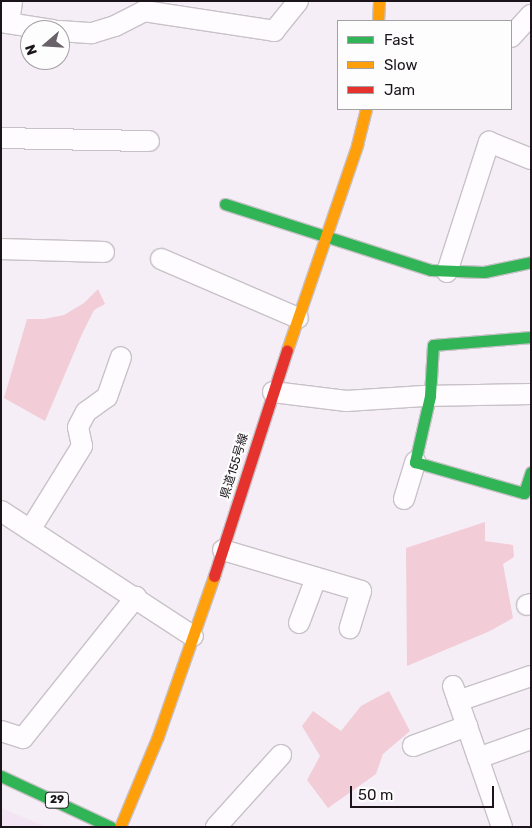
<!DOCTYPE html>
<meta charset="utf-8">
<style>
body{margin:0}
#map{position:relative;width:532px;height:828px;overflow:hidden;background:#f6eef6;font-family:Rubik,"Noto Sans JP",sans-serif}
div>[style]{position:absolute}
.built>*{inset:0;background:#f4e5f4}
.green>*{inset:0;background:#f2ccd6}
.roads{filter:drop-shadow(1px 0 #c8c2c8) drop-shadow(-1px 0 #c8c2c8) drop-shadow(0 1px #c8c2c8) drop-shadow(0 -1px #c8c2c8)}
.street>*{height:20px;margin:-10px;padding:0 10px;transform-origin:10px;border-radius:10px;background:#fefcfe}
.fast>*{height:11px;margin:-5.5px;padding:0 5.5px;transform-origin:5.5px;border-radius:5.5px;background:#30b455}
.slow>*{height:11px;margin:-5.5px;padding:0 5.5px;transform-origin:5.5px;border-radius:5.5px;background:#ff9f0a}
.jam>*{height:11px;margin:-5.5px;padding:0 5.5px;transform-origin:5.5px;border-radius:5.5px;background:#e5322d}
span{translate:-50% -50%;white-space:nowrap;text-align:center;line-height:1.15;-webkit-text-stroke:4px #fdfdfd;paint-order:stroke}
.shield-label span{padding:1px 4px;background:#fdfdfd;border:1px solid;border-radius:4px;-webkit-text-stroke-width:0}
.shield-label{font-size:11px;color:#1b151b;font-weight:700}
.street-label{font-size:12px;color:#1b151b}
.frame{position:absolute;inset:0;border:2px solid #1b151b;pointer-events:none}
.legend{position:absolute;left:337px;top:20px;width:175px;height:90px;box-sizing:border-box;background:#fdfdfd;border:1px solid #a3a0a3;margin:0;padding:6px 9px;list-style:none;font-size:15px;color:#1b151b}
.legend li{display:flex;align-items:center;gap:10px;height:25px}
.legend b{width:25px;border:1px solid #a3a0a3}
.north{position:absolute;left:20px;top:20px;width:50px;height:50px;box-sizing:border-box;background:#fdfdfd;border:1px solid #a3a0a3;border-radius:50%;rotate:251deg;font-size:14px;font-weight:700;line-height:20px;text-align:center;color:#1b151b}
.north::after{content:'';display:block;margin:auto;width:18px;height:22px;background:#686168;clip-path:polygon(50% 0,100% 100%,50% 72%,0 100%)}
.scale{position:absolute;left:350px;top:786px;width:144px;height:22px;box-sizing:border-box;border:2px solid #1b151b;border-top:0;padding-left:6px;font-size:15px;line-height:18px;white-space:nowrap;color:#1b151b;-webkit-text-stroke:4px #fdfdfd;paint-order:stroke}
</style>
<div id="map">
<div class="built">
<i style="clip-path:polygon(1px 808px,47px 827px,1px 827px)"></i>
</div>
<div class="green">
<i style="clip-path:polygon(98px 289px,105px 304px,94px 310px,82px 334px,45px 421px,4px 398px,27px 319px,44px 319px,64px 315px,84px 303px)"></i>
<i style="clip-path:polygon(485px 522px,485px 541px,513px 545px,514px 557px,503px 564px,513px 618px,490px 631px,407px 666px,406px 548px)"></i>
<i style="clip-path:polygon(389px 691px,410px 731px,383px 754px,376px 774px,328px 808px,307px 780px,320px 756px,302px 726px,313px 711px,341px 731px,361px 706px)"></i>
</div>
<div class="roads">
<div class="street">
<i style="left:1px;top:22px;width:53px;rotate:8.7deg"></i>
<i style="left:9px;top:23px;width:22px;rotate:-82deg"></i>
<i style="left:60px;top:31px;width:32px;rotate:4deg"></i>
<i style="left:92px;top:33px;width:24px;rotate:-17deg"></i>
<i style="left:115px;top:26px;width:33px;rotate:-27deg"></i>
<i style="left:144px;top:11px;width:132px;rotate:8.7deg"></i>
<i style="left:274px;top:31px;width:38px;rotate:-51deg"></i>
<i style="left:511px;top:37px;width:30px;rotate:-48deg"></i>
<i style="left:1px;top:138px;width:148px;rotate:1.2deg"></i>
<i style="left:1px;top:249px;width:103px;rotate:1.7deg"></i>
<i style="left:161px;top:259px;width:149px;rotate:23.3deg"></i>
<i style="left:447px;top:272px;width:137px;rotate:-72.1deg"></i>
<i style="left:489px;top:142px;width:45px;rotate:22deg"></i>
<i style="left:273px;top:392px;width:74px;rotate:7deg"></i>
<i style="left:346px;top:401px;width:78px;rotate:-3.7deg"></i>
<i style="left:424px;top:396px;width:107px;rotate:-1.1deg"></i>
<i style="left:404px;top:499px;width:39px;rotate:-73deg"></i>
<i style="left:1px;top:511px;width:229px;rotate:33.1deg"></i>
<i style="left:30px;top:530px;width:99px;rotate:-58.2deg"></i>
<i style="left:82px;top:446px;width:19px;rotate:-102deg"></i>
<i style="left:78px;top:427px;width:17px;rotate:-62deg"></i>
<i style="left:86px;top:412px;width:26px;rotate:-36deg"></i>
<i style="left:107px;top:397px;width:42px;rotate:-70.7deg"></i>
<i style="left:223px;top:550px;width:144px;rotate:16.5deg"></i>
<i style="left:361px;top:591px;width:39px;rotate:107deg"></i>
<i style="left:527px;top:605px;width:4px;rotate:-14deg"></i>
<i style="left:299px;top:623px;width:48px;rotate:-69.3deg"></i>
<i style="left:453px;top:686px;width:76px;rotate:70.9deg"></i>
<i style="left:458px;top:701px;width:77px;rotate:-18.9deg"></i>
<i style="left:1px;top:731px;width:23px;rotate:18deg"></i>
<i style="left:23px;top:738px;width:181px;rotate:-51.3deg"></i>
<i style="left:413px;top:746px;width:58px;rotate:-20.3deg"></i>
<i style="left:216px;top:827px;width:97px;rotate:-47.9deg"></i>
<i style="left:502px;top:827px;width:73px;rotate:-109.2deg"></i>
<i style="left:478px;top:758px;width:56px;rotate:-19.7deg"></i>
</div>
<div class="fast">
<i style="left:225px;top:204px;width:216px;rotate:17.8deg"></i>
<i style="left:431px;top:270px;width:53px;rotate:2.2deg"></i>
<i style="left:484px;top:272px;width:48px;rotate:-12deg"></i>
<i style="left:531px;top:337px;width:98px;rotate:175.3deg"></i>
<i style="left:433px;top:345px;width:51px;rotate:93.4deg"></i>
<i style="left:430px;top:396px;width:68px;rotate:102.8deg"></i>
<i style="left:415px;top:462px;width:113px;rotate:15.9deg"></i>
<i style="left:524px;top:493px;width:22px;rotate:-72deg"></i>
<i style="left:1px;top:776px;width:121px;rotate:24.9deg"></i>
</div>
<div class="slow">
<i style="left:378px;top:21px;width:20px;rotate:-87deg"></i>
<i style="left:287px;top:350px;width:217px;rotate:-71.1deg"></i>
<i style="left:357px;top:145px;width:37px;rotate:-76deg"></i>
<i style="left:120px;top:827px;width:99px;rotate:-67.3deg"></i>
<i style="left:158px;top:736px;width:170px;rotate:-70.7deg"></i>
</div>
<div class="jam">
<i style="left:214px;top:576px;width:237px;rotate:-72.1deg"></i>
</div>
</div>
<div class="shield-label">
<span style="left:57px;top:800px">29</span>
</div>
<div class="street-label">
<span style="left:235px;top:466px;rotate:-73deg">県道155号線</span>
</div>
<div class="frame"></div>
<ul class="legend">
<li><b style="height:6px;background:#30b455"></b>Fast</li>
<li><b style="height:6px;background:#ff9f0a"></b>Slow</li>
<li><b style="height:6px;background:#e5322d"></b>Jam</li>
</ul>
<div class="north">N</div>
<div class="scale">50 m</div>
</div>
